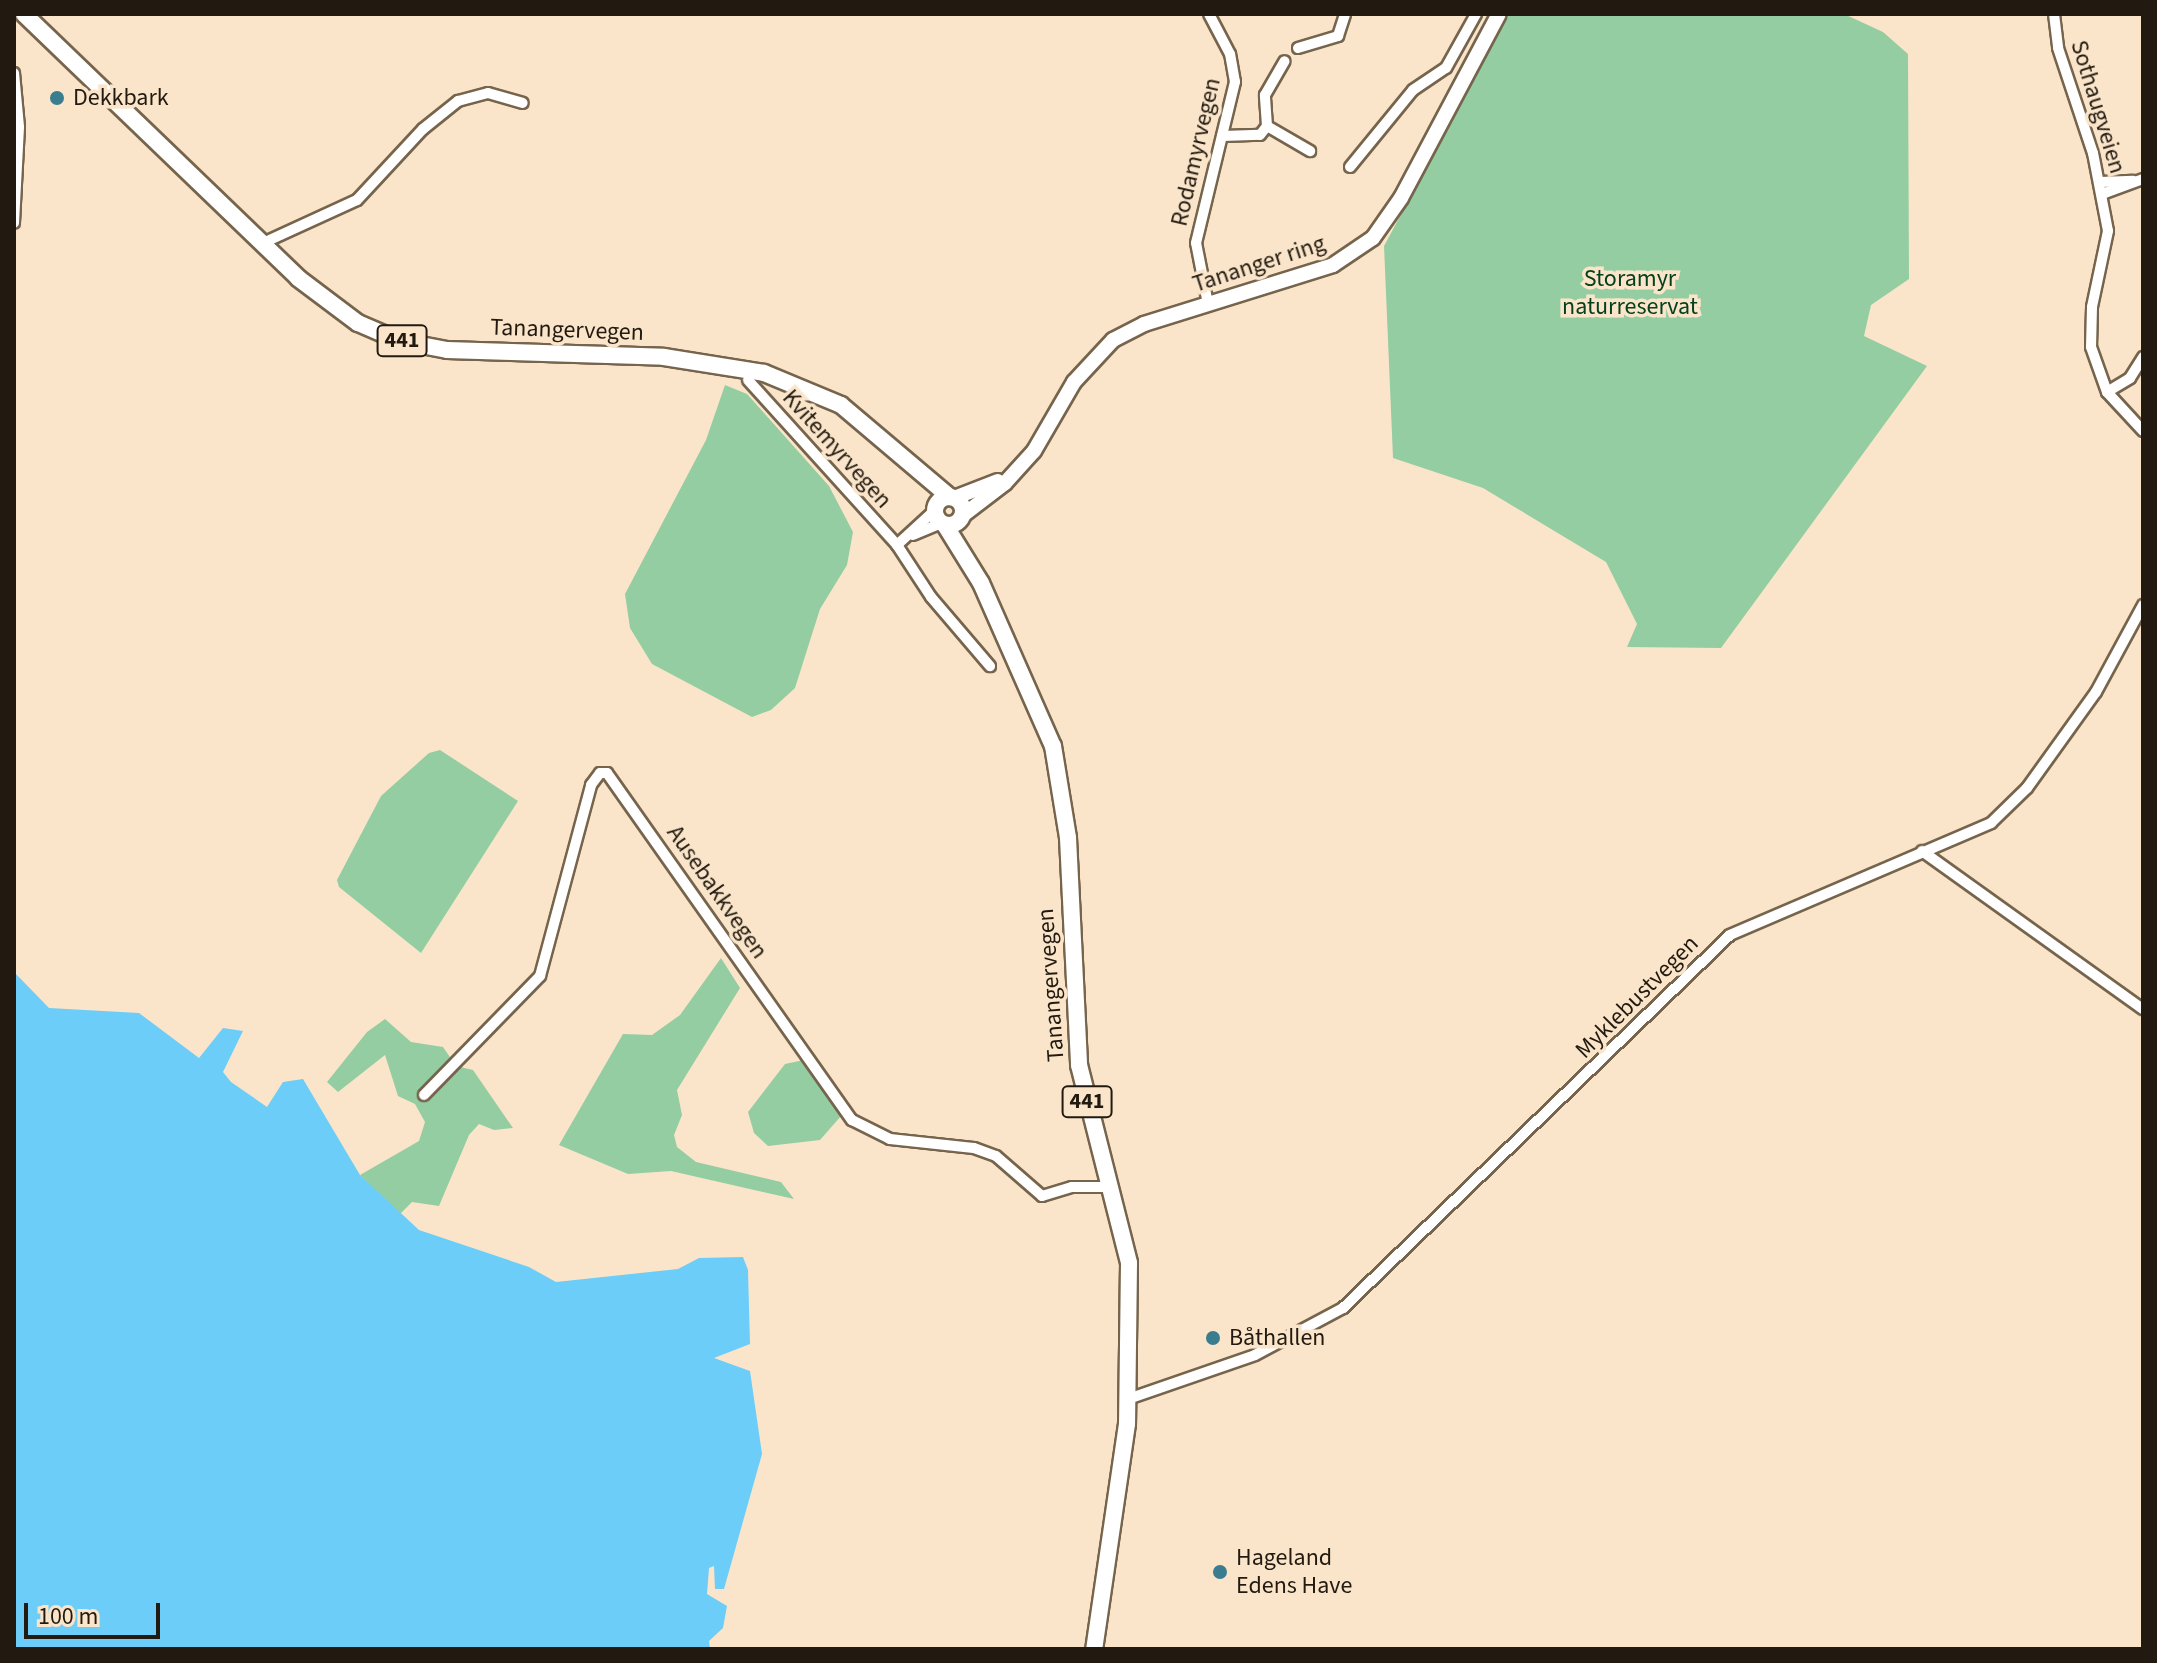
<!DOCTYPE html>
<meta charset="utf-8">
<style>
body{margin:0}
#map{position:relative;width:2157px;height:1663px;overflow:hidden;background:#fae5ca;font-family:"Source Sans 3",sans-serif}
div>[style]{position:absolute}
.green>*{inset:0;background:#94cda2}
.water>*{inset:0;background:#6ccdf8}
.roads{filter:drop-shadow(2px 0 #76644c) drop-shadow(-2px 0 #76644c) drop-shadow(0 2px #76644c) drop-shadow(0 -2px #76644c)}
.street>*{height:10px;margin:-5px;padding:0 5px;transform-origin:5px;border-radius:5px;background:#fff}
.secondary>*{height:14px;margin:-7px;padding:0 7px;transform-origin:7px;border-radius:7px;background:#fff}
.primary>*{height:16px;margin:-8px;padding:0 8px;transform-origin:8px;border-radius:8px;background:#fff}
.primary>.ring{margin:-8px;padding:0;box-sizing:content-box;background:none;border:16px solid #fff;border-radius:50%}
.dots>*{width:22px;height:22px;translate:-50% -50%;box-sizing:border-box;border:4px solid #fae5ca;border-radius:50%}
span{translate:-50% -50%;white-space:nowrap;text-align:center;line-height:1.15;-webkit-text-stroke:7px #fae5ca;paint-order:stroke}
.shield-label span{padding:2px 6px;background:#fae5ca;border:2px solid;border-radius:6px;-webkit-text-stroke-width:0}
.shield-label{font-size:22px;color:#221a10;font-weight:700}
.poi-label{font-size:24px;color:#221a10}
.left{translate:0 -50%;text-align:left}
.street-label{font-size:24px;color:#221a10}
.park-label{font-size:24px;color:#03401d}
.frame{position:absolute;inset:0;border:16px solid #221a10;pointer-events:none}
.scale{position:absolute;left:24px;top:1603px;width:136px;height:36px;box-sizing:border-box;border:4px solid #221a10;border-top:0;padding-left:10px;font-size:24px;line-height:28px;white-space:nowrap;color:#221a10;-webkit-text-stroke:6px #fae5ca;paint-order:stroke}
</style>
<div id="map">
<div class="green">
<i style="clip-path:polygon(1509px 14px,1844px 14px,1883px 32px,1908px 54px,1909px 279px,1871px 305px,1864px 336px,1927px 366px,1721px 648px,1627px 647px,1637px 624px,1606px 562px,1483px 488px,1393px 458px,1384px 246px)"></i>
<i style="clip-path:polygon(725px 385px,747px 394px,829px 486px,853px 532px,847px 565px,820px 609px,795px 688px,771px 710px,752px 717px,652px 664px,630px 628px,625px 594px,706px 440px)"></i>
<i style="clip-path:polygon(440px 750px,518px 801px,421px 953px,339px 887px,337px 880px,381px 796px,429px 753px)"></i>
<i style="clip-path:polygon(721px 958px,740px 988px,677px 1090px,682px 1115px,674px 1135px,677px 1147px,696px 1162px,781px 1182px,794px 1199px,671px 1171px,628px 1174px,559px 1145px,623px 1034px,652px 1035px,680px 1015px)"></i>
<i style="clip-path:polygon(385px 1019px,411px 1042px,443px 1047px,456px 1066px,473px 1070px,513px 1128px,494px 1130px,479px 1124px,469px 1135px,439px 1206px,412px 1202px,399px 1215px,360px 1175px,419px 1141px,425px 1122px,415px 1104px,398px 1096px,385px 1055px,338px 1092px,327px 1082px,367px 1032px)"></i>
<i style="clip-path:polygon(804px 1060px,841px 1116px,820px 1140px,768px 1146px,754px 1133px,748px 1112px,785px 1064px)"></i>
</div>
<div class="water">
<i style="clip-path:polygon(14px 972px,49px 1008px,139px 1013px,199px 1058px,223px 1028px,243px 1031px,223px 1072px,231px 1082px,267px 1107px,283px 1082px,303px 1079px,360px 1175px,419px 1230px,529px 1267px,556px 1282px,678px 1269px,699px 1258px,743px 1257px,748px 1270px,750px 1344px,714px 1358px,750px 1371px,762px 1454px,724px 1589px,715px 1589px,714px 1566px,709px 1568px,707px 1594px,727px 1606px,723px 1628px,709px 1641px,710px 1649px,14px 1649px)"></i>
</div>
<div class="roads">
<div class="street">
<i style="left:2054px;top:14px;width:34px;rotate:83deg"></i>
<i style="left:2058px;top:48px;width:111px;rotate:71.6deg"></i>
<i style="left:2093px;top:153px;width:79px;rotate:79.1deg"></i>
<i style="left:2108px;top:231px;width:78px;rotate:101.9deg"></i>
<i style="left:2092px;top:307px;width:40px;rotate:91.4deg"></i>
<i style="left:2091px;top:347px;width:48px;rotate:70.4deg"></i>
<i style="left:2107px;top:392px;width:53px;rotate:47.3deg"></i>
<i style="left:1298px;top:48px;width:42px;rotate:-16.7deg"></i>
<i style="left:1338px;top:36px;width:23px;rotate:-72deg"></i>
<i style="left:14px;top:73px;width:54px;rotate:84.7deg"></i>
<i style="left:19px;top:127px;width:96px;rotate:93deg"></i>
<i style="left:1267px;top:126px;width:50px;rotate:30.2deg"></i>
<i style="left:1222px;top:136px;width:38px;rotate:-2deg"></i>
<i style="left:1260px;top:135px;width:11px;rotate:-52deg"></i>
<i style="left:1267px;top:126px;width:31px;rotate:-94deg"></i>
<i style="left:1265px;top:95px;width:39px;rotate:-60deg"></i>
<i style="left:1350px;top:167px;width:99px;rotate:-50.7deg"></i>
<i style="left:1413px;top:90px;width:40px;rotate:-34deg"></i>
<i style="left:1446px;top:68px;width:62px;rotate:-60.9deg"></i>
<i style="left:2100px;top:182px;width:33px;rotate:-2deg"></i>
<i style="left:2102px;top:194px;width:44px;rotate:-20.1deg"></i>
<i style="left:263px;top:243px;width:103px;rotate:-24.6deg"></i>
<i style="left:357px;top:200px;width:97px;rotate:-47.1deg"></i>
<i style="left:423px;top:129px;width:45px;rotate:-38.7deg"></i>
<i style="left:458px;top:101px;width:31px;rotate:-15deg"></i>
<i style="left:488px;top:93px;width:36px;rotate:16deg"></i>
<i style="left:1208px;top:304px;width:62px;rotate:-101.1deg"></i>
<i style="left:1196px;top:243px;width:166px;rotate:-76.4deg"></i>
<i style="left:1235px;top:82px;width:28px;rotate:-100deg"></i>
<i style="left:1230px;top:54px;width:45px;rotate:-117.7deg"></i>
<i style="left:748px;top:380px;width:222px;rotate:47.9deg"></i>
<i style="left:897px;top:545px;width:62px;rotate:56.8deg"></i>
<i style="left:931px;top:597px;width:91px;rotate:49.5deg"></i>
<i style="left:2107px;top:392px;width:27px;rotate:-31deg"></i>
<i style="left:2130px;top:378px;width:25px;rotate:-58deg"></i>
<i style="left:913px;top:535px;width:30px;rotate:-23deg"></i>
<i style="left:897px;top:545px;width:50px;rotate:-42.6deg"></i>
<i style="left:1922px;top:851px;width:272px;rotate:35.6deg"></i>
<i style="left:424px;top:1095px;width:166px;rotate:-45.7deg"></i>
<i style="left:540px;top:976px;width:198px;rotate:-75deg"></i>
<i style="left:591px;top:785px;width:15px;rotate:-53deg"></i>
<i style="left:600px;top:773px;width:7px"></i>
<i style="left:607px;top:773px;width:425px;rotate:54.8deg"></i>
<i style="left:852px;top:1120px;width:42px;rotate:26.6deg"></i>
<i style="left:890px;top:1139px;width:84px;rotate:6.1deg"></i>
<i style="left:974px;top:1148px;width:23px;rotate:20deg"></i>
<i style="left:996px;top:1156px;width:61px;rotate:41deg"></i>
<i style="left:1042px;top:1196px;width:31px;rotate:-17deg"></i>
<i style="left:1072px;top:1187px;width:39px"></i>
<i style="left:1128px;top:1399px;width:134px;rotate:-19.1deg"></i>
<i style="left:1255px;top:1355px;width:100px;rotate:-28.1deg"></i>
<i style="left:1343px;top:1308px;width:537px;rotate:-43.94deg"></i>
<i style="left:1730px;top:935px;width:284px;rotate:-23.2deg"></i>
<i style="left:1991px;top:823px;width:50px;rotate:-44.2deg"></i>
<i style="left:2027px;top:788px;width:118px;rotate:-54.3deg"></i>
<i style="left:2096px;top:692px;width:99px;rotate:-61.6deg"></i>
</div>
<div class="secondary">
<i style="left:954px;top:498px;width:47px;rotate:-21.1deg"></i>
<i style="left:962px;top:516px;width:54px;rotate:-37.5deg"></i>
<i style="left:1005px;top:483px;width:43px;rotate:-47.8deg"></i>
<i style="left:1034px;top:451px;width:80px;rotate:-59.9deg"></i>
<i style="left:1074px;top:382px;width:57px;rotate:-47.1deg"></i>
<i style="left:1113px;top:340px;width:35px;rotate:-27deg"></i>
<i style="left:1144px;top:324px;width:198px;rotate:-17.3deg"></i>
<i style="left:1333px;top:265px;width:48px;rotate:-34deg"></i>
<i style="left:1373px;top:238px;width:49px;rotate:-55deg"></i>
<i style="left:1401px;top:198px;width:208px;rotate:-62deg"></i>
</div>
<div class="primary">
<i style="left:24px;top:14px;width:380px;rotate:43.9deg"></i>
<i style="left:298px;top:278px;width:75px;rotate:36.9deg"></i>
<i style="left:358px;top:323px;width:46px;rotate:23.2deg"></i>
<i style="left:400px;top:341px;width:48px;rotate:10.8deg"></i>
<i style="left:447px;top:350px;width:217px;rotate:1.8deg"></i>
<i style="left:664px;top:357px;width:101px;rotate:9.1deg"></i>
<i style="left:764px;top:373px;width:83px;rotate:22.6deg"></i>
<i style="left:841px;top:405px;width:143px;rotate:40.2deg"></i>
<i class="ring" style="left:935px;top:497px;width:12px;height:12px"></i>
<i style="left:945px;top:525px;width:68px;rotate:58.2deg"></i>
<i style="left:981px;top:583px;width:178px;rotate:66.2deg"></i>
<i style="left:1053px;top:746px;width:93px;rotate:80.7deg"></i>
<i style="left:1068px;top:838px;width:227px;rotate:87.2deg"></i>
<i style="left:1079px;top:1065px;width:204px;rotate:75.8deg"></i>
<i style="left:1129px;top:1263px;width:161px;rotate:90.7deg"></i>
<i style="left:1127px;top:1424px;width:227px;rotate:98.3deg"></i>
</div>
</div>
<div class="dots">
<i style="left:57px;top:98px;background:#3a7d8e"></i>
<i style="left:1213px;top:1338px;background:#3a7d8e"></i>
<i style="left:1220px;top:1572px;background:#3a7d8e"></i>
</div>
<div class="shield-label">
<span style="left:402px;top:341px">441</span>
<span style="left:1087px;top:1102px">441</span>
</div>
<div class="poi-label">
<span class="left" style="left:73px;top:98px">Dekkbark</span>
<span class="left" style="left:1229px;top:1338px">Båthallen</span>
<span class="left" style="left:1236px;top:1572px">Hageland<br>Edens Have</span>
</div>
<div class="street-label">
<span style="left:2098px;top:107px;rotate:73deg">Sothaugveien</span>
<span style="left:1196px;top:152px;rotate:-77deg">Rodamyrvegen</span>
<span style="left:1259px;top:264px;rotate:-18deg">Tananger ring</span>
<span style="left:567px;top:330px;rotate:2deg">Tanangervegen</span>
<span style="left:837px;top:449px;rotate:48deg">Kvitemyrvegen</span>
<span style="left:717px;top:892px;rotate:55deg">Ausebakkvegen</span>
<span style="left:1051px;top:985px;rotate:-94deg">Tanangervegen</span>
<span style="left:1637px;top:997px;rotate:-45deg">Myklebustvegen</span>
</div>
<div class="park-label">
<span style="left:1630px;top:293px">Storamyr<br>naturreservat</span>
</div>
<div class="frame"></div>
<div class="scale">100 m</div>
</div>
